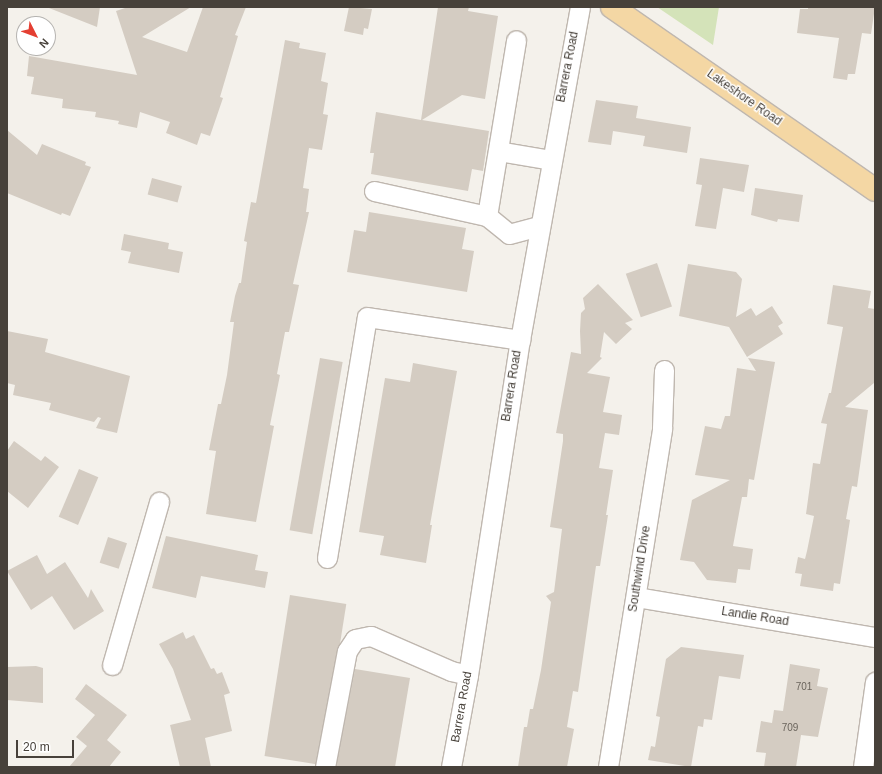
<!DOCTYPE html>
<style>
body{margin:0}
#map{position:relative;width:882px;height:774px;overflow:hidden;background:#f4f1eb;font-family:Arial,sans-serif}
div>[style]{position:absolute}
.green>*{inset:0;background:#d4e3b9}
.building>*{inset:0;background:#d4ccc2;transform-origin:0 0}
.roads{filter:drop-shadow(1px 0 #bfb7af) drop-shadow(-1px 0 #bfb7af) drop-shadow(0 1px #bfb7af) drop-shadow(0 -1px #bfb7af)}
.minor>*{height:19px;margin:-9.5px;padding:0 9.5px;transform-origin:9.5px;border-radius:9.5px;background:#fff}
.major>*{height:22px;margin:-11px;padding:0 11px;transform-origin:11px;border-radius:11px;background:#f4d7a4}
span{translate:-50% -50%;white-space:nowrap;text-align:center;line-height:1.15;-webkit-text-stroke:3px #fff;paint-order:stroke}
.number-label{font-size:10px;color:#6a645c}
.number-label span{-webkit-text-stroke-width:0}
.street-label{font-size:12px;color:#47413a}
.frame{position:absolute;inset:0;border:8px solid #47413a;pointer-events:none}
.north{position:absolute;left:16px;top:16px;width:40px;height:40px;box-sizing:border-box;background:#fff;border:1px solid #b5b3b0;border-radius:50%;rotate:132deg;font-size:11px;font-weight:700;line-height:16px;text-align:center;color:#47413a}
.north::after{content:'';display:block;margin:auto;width:14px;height:18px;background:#e43f32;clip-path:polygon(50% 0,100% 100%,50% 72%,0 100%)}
.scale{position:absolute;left:16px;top:740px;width:58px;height:18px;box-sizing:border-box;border:2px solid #47413a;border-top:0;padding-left:5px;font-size:12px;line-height:14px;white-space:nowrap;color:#47413a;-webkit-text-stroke:3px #fff;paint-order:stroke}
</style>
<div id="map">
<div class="green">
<i style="clip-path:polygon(657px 7px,719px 7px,713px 45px,660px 9px)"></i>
</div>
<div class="building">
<i style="clip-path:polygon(49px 7px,100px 7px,97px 27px,49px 8px)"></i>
<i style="clip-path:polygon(128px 7px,191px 7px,142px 37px,187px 52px,203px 7px,246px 7px,235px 35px,238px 36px,220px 97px,223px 98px,210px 136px,201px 133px,197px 145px,166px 133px,170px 122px,140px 112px,137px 128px,118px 124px,119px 121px,95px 117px,96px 112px,62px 108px,63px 99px,31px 94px,34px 77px,27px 76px,29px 56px,137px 75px,116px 11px)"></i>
<i style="clip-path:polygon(349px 7px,372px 9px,368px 29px,364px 28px,363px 35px,344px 31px)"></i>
<i style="clip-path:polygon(438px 7px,469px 7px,468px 11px,498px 16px,485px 99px,462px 95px,422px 120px,489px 131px,483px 171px,472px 169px,468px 191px,371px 174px,374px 153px,370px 153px,376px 112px,421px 120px)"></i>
<i style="clip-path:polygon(808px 7px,875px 7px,871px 34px,862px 33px,855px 74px,848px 74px,847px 80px,833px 78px,839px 38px,797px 33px,800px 9px,808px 9px)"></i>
<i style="clip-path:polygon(285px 40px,300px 43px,299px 48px,326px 53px,321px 81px,328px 83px,323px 114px,328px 115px,322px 150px,309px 148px,303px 188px,309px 189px,306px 212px,309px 212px,293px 284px,299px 285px,289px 332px,285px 332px,277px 374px,280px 375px,270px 425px,274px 426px,256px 522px,206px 514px,216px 451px,209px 450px,218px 404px,221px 404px,227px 375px,234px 322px,230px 322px,235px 296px,239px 283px,241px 283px,247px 242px,244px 241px,251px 202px,256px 203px)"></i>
<i style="clip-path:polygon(596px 100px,638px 106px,636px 118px,691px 127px,687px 153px,643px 146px,645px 136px,613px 131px,611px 145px,588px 142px)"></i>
<i style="clip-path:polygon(7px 130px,37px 155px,42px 144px,86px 162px,85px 165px,91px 167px,70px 216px,62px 213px,61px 215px,7px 193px)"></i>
<i style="clip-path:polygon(700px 158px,749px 165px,744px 192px,723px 188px,716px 229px,695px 226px,702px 185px,696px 184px)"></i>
<i style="left:152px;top:178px;width:31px;height:17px;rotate:15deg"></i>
<i style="clip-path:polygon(755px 188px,803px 195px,799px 222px,778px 219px,777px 222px,751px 215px)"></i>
<i style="clip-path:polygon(369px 212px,466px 228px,462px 249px,474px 251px,467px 292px,347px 272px,354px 230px,366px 232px)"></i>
<i style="clip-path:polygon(124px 234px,169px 243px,168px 249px,183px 252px,179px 273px,128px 263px,131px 252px,121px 250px)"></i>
<i style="left:657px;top:263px;width:46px;height:33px;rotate:71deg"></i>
<i style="clip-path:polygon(688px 264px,736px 272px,742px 279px,736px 317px,751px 308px,756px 316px,772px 306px,783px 323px,778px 326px,783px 334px,747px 357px,729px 327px,679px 316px)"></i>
<i style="clip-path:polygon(598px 284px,633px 320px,625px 323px,632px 329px,616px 344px,604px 332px,600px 357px,602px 358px,587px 373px,610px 377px,603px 412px,622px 415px,619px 435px,605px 433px,599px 468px,613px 470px,606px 515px,608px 515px,600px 566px,596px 566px,578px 692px,573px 691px,567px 727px,574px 729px,567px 767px,518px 767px,524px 727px,527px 727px,530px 709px,533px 709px,541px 670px,551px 602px,546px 596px,554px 592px,562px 529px,550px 527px,563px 441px,563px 434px,556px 433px,571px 352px,581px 354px,580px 331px,581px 313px,585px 309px,583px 298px)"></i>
<i style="clip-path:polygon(833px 285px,871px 291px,868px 308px,875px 309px,875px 376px,874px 383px,845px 407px,868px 410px,857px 487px,852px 486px,846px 519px,850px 520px,840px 584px,834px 583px,833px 591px,800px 586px,802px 574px,795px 573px,798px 557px,805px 559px,807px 551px,814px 516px,806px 514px,813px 463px,820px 464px,827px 424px,821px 423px,829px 393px,831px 393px,843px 327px,827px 324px)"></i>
<i style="clip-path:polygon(7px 331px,48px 339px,45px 352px,130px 376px,117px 433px,96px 428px,101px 418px,98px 417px,94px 422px,49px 410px,51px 403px,13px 395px,15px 385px,7px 383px)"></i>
<i style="left:320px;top:358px;width:23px;height:175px;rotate:10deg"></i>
<i style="clip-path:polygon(748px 358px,775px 362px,754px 480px,749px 479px,747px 497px,742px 497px,733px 546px,753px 549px,750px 570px,738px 569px,736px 583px,707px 580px,694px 562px,680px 560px,692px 500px,730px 480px,695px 475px,705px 426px,721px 429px,725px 416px,730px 416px,737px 368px,756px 371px)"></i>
<i style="clip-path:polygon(413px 363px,457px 371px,430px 525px,432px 525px,426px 563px,380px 555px,384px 536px,359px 532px,385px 378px,410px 382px)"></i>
<i style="clip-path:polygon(14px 441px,41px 461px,45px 456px,59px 467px,28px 508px,7px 491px,7px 451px)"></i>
<i style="left:79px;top:469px;width:21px;height:52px;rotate:23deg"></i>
<i style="clip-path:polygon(166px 536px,258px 555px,255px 570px,268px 572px,265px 588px,201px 576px,196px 598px,152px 588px)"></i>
<i style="left:108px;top:537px;width:20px;height:27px;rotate:18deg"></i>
<i style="clip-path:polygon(37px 555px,47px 574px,65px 562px,88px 598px,91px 589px,104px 611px,74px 630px,52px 596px,31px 610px,7px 571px)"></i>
<i style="left:290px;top:595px;width:57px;height:163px;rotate:9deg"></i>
<i style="clip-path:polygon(183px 632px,186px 639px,194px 635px,211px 669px,214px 668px,217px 674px,222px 672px,230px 693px,224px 695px,232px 731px,205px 738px,211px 767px,180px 767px,170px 725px,191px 720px,173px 669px,159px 644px)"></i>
<i style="clip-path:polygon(681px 647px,744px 655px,740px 679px,719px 676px,712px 720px,704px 719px,703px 727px,698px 726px,691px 767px,648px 760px,651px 746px,655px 747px,660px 717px,656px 716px,666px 659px)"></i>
<i style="clip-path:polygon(790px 664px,820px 669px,817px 686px,828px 688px,818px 737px,801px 735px,796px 767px,764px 767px,766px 753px,756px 752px,761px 721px,772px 723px,774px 710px,783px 711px)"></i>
<i style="clip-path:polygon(36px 666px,43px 668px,43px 703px,7px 700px,7px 667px)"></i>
<i style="clip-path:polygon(355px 669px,410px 678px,395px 767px,336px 767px)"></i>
<i style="clip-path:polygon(86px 684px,127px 715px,107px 740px,121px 752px,109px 767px,69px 767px,87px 746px,76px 737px,95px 715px,75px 699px)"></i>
</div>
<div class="roads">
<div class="minor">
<i style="left:498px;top:151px;width:54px;rotate:9.6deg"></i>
<i style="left:374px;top:191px;width:116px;rotate:12.5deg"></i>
<i style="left:487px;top:216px;width:28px;rotate:39deg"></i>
<i style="left:509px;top:234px;width:31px;rotate:-15deg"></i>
<i style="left:487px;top:216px;width:178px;rotate:-80.6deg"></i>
<i style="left:327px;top:558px;width:244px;rotate:-80.6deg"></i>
<i style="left:367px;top:317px;width:155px;rotate:8.5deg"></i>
<i style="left:636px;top:597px;width:242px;rotate:9.5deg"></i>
<i style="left:112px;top:665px;width:170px;rotate:-73.9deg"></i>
<i style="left:325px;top:767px;width:118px;rotate:-79.3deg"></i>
<i style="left:347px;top:651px;width:14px;rotate:-56deg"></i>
<i style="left:355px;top:639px;width:16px;rotate:-11deg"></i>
<i style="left:371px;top:636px;width:87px;rotate:23.6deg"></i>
<i style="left:451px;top:671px;width:17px;rotate:13deg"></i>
<i style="left:451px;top:767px;width:94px;rotate:-79.5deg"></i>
<i style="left:468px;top:675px;width:339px;rotate:-81.2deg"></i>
<i style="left:520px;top:340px;width:338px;rotate:-79.8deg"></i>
<i style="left:608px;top:767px;width:343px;rotate:-80.9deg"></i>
<i style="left:662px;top:428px;width:58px;rotate:-88deg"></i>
<i style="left:863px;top:767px;width:86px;rotate:-82deg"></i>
</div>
<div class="major">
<i style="left:612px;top:7px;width:320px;rotate:34.8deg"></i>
</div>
</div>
<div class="number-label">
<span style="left:804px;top:687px">701</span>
<span style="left:790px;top:728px">709</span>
</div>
<div class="street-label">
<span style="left:568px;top:67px;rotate:-79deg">Barrera Road</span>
<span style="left:744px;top:98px;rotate:35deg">Lakeshore Road</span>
<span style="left:512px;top:386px;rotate:-81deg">Barrera Road</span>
<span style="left:640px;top:569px;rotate:-81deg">Southwind Drive</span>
<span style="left:755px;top:617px;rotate:9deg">Landie Road</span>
<span style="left:462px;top:707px;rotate:-80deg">Barrera Road</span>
</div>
<div class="frame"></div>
<div class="north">N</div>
<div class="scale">20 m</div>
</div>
